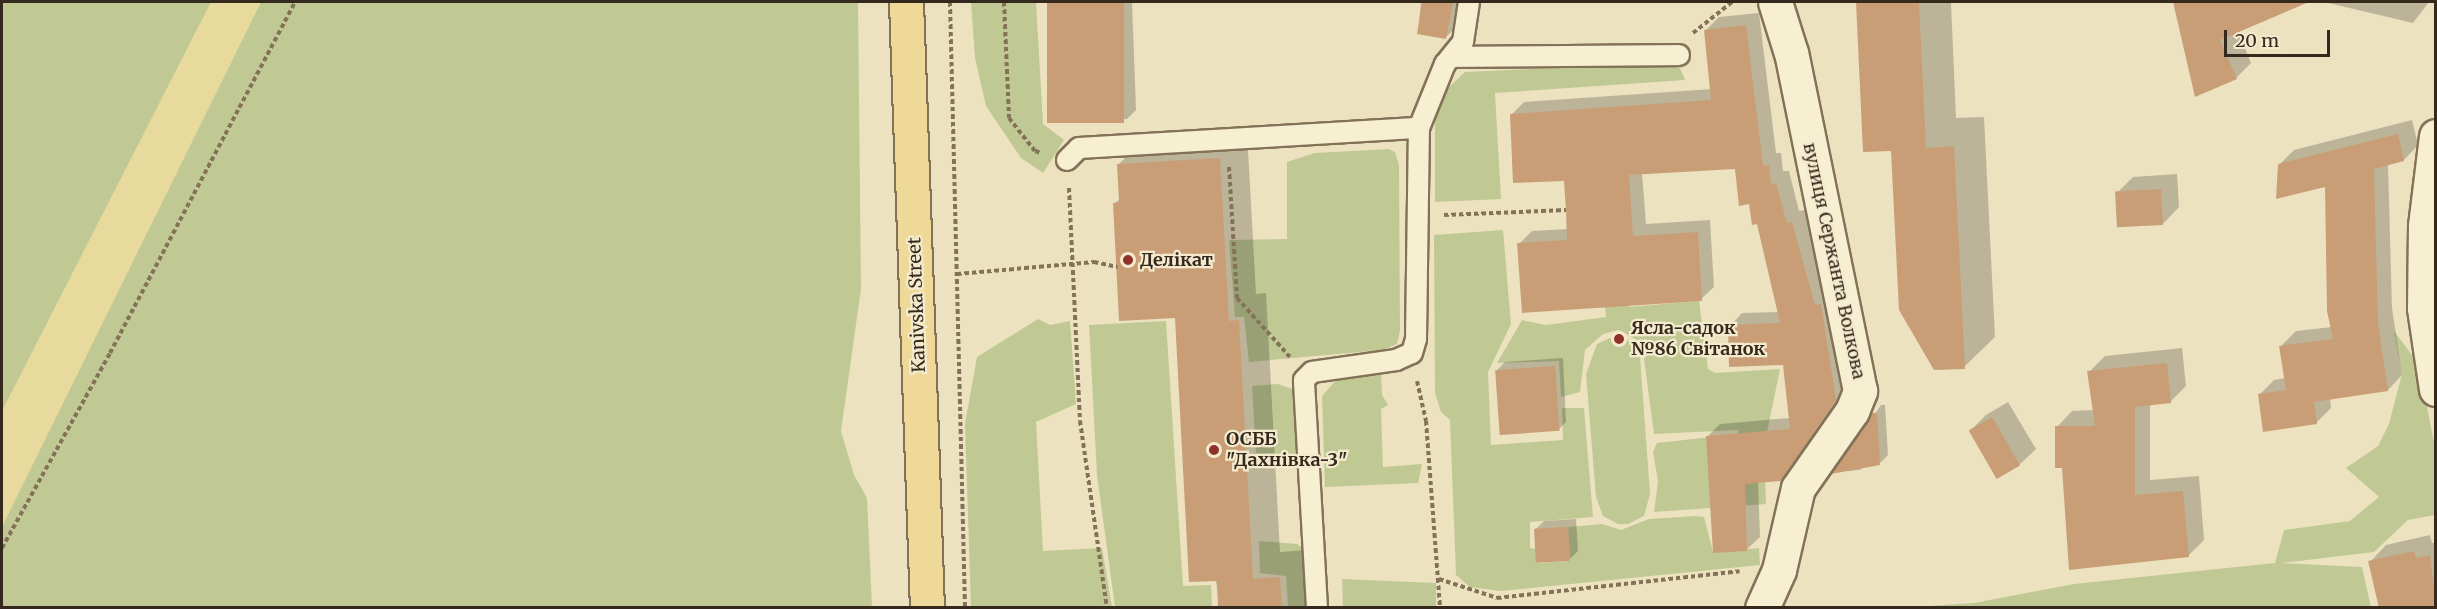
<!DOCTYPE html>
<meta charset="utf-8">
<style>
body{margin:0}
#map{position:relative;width:2437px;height:609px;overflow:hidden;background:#ece2c0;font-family:Merriweather,serif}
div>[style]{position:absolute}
.green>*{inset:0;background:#c0c994}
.sand>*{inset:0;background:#e8d99d}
.shadow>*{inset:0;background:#0003}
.building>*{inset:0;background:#c99e76;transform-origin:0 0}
.path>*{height:4px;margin-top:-2px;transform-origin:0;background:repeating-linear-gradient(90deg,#847258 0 4.5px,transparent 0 7.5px)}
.roads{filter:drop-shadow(2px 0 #847258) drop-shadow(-2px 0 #847258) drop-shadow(0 2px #847258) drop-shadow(0 -2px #847258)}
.lane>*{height:20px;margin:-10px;padding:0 10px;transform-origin:10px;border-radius:10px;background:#f7efd2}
.street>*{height:33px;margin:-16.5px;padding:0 16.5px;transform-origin:16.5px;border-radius:16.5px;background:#f7efd2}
.primary>*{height:33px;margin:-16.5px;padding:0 16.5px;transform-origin:16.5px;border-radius:16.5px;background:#efd998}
.dots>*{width:16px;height:16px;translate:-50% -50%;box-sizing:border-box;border:3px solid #f4ebcf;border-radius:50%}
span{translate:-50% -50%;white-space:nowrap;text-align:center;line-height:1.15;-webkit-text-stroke:4.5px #f4ebcf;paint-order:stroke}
.poi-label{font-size:18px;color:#34291c;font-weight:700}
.left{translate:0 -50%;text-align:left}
.street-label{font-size:18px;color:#34291c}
.frame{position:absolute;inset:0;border:3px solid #34291c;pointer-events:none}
.scale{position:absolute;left:2224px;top:30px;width:106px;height:27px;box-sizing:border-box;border:3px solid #34291c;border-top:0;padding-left:8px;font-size:18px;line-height:21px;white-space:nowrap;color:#34291c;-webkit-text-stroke:4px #f4ebcf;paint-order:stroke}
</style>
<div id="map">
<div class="green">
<i style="clip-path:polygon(2px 2px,858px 2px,861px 289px,841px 431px,854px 475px,867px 498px,872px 607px,2px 607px)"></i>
<i style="clip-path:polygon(971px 2px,1036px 2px,1043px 124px,1064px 140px,1043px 173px,1021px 158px,986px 106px,975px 58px)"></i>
<i style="clip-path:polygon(1667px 63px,1680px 68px,1685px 80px,1495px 93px,1501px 199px,1435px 202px,1435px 114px,1448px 88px,1465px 72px)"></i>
<i style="clip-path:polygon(1389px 149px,1395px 152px,1399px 165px,1400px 331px,1397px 344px,1383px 350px,1249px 362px,1244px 317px,1235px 317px,1229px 240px,1287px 239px,1287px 162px,1315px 153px)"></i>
<i style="clip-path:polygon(1503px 230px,1511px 324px,1488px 372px,1491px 445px,1563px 440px,1562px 408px,1584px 408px,1593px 517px,1530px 522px,1530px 548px,1536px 549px,1537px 563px,1570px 561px,1568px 527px,1602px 524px,1621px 530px,1649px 519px,1695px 516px,1704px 517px,1713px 552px,1759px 548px,1760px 565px,1501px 591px,1470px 587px,1456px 575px,1450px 420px,1441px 412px,1435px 393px,1434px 235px)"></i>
<i style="clip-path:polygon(1626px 254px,1629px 307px,1699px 301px,1708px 369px,1715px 373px,1780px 369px,1764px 447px,1766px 504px,1654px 512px,1658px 481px,1653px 452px,1657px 443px,1738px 434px,1738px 430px,1654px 434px,1643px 351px,1635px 339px,1619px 330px,1603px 334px,1585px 350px,1580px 392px,1561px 397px,1559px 361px,1497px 363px,1522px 320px,1546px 325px,1606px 317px,1605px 305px)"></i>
<i style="clip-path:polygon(1038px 319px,1050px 325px,1070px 321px,1076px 404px,1036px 422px,1043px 551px,1102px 548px,1112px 607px,971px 607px,965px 424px,977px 357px)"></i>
<i style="clip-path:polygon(1166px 321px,1183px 586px,1211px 585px,1212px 607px,1115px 607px,1097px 475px,1089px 325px)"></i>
<i style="clip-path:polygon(2394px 331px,2418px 363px,2435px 447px,2435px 515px,2408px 520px,2374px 552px,2281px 563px,2362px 567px,2371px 607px,1898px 608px,1974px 603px,2074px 584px,2275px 563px,2284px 530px,2350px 521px,2379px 497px,2346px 468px,2378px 446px,2389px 424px,2402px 374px)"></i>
<i style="clip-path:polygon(1610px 338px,1626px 338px,1640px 356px,1650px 494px,1644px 516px,1628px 524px,1618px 524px,1603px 516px,1596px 497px,1586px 374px,1597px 344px)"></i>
<i style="clip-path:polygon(1381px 372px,1382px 395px,1388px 405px,1381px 409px,1383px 467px,1422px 464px,1418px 483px,1325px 487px,1322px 396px,1340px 376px)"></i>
<i style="clip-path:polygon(1278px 384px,1292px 389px,1297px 396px,1301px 453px,1296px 456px,1256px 454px,1252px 386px)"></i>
<i style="clip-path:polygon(1259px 541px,1297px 544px,1304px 549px,1307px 555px,1305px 607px,1288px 607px,1286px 576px,1260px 573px)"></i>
<i style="clip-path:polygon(1342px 579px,1436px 583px,1436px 607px,1343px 607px)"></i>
</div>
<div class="sand">
<i style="clip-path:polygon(211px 2px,261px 2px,2px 527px,2px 411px)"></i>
</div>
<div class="shadow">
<i style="clip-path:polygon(1048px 2px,1132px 2px,1136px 110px,1127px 119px,1052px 121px)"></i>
<i style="clip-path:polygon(1421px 2px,1472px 2px,1470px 14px,1446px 37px,1418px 33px)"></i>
<i style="clip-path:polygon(1858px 2px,1951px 2px,1956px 118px,1984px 117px,1995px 337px,1964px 367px,1893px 149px,1865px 151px)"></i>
<i style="clip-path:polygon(2174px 2px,2300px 2px,2238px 31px,2251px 63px,2236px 78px,2196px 95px)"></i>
<i style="clip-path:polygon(2324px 2px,2429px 2px,2413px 23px)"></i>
<i style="clip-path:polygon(1759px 13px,1776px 153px,1781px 153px,1783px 171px,1789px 171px,1799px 211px,1805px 210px,1848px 386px,1793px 467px,1780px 480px,1758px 481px,1760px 537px,1747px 549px,1707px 437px,1720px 424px,1790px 418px,1785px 364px,1730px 326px,1742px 313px,1779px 312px,1759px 223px,1736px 168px,1642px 173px,1646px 224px,1710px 220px,1714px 287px,1701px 299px,1519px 244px,1532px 231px,1568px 229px,1566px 179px,1511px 115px,1524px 102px,1712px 89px,1706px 30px,1719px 17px)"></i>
<i style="clip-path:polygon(2412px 120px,2418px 145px,2404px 160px,2388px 164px,2392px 308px,2402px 375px,2388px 390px,2330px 398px,2331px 408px,2316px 423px,2259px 395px,2274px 380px,2286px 378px,2281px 346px,2296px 331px,2332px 327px,2327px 185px,2279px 165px,2294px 150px)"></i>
<i style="clip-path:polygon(1247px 131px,1256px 294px,1266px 293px,1280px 552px,1308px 550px,1311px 608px,1220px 608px,1176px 316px,1115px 203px,1121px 198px,1119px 164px,1146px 137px)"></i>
<i style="clip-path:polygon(2177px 174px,2179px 207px,2163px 224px,2117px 193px,2133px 177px)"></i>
<i style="clip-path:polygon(2182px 348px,2186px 386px,2170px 402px,2150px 404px,2150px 480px,2199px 476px,2204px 540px,2188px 556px,2063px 466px,2057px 427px,2072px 411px,2095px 410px,2089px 372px,2105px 356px)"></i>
<i style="clip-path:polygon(1563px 358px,1566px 422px,1558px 430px,1497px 370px,1505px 362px)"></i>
<i style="clip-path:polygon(2008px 402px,2036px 449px,2019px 465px,1970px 431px,1986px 415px)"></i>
<i style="clip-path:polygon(1881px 405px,1885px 405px,1888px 455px,1880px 463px,1865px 464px,1860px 470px,1834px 472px)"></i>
<i style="clip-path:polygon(1576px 519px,1578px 551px,1569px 560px,1536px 529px,1544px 521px)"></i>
<i style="clip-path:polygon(2430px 535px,2432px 543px,2436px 542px,2436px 608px,2370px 562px,2386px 545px)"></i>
</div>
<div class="building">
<i style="left:1047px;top:2px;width:77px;height:121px"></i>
<i style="clip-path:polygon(1422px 2px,1453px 2px,1446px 39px,1417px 34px)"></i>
<i style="clip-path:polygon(1856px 2px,1919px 2px,1926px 148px,1954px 146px,1965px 369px,1934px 370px,1899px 310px,1891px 151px,1863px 152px)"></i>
<i style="clip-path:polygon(2173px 2px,2309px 2px,2220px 40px,2237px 79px,2195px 97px)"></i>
<i style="clip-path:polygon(1746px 25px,1763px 166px,1769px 165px,1771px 184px,1776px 183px,1787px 223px,1792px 222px,1815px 305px,1821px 304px,1836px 400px,1781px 481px,1745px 484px,1747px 551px,1713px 553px,1706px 436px,1790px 429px,1783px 365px,1729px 367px,1728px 325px,1780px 323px,1757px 224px,1752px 225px,1749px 204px,1739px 206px,1735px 169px,1629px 175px,1633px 236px,1698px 232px,1702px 301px,1522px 313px,1517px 243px,1567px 240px,1566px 210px,1564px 181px,1513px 183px,1510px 114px,1711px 100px,1704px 30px)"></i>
<i style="clip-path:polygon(2398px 134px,2404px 161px,2374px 169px,2378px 323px,2388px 391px,2314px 402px,2317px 424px,2263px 432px,2258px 394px,2286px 390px,2279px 346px,2333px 339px,2327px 311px,2325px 187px,2276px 199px,2278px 164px)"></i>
<i style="clip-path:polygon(1220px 158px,1229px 321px,1239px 320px,1253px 579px,1280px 577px,1282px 608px,1218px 608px,1217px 581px,1189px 582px,1175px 318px,1119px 321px,1113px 203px,1119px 202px,1117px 164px)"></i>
<i style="left:2161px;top:189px;width:36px;height:46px;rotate:87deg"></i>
<i style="clip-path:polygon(2167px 363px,2171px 403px,2135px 407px,2135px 495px,2183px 491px,2189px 557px,2069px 570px,2062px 468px,2055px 468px,2055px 426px,2095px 426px,2087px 371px)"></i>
<i style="left:1555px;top:366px;width:65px;height:60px;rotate:86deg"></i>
<i style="clip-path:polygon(1871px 413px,1877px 413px,1880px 465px,1831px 474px)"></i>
<i style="left:1992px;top:417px;width:56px;height:27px;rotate:60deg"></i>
<i style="left:1568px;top:527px;width:34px;height:34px;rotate:87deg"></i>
<i style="clip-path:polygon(2414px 551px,2416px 558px,2430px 555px,2436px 608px,2379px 608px,2368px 561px)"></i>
</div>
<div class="path">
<i style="left:950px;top:2px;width:606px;rotate:88.58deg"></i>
<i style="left:1004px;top:2px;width:116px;rotate:87.5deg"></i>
<i style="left:1009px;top:118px;width:42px;rotate:51.8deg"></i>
<i style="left:1035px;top:151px;width:6px;rotate:18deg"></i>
<i style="left:1693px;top:33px;width:50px;rotate:-38.5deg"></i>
<i style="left:1229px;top:167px;width:131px;rotate:86.5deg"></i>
<i style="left:1237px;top:298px;width:79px;rotate:48.1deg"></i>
<i style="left:1069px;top:188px;width:233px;rotate:87.3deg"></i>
<i style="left:1080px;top:421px;width:189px;rotate:81.8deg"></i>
<i style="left:1444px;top:215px;width:122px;rotate:-2.3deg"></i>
<i style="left:957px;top:274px;width:138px;rotate:-5deg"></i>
<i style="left:1094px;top:262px;width:24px;rotate:12deg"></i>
<i style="left:1417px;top:381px;width:41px;rotate:77.3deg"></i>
<i style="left:1426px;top:421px;width:188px;rotate:85.7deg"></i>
<i style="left:2px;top:548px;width:223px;rotate:-61deg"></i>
<i style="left:110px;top:353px;width:397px;rotate:-62.2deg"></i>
<i style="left:1439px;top:579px;width:61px;rotate:18.1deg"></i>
<i style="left:1497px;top:598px;width:244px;rotate:-6.3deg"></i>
</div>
<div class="roads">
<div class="lane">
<i style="left:1453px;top:57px;width:226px;rotate:-0.5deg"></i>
<i style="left:1067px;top:160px;width:17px;rotate:-45deg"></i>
<i style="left:1079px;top:148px;width:341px;rotate:-3.4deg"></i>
<i style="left:1317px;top:608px;width:228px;rotate:-93.3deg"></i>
<i style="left:1304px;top:380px;width:11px;rotate:-45deg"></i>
<i style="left:1312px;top:372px;width:85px;rotate:-8.1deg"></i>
<i style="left:1396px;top:360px;width:17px;rotate:-24deg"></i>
<i style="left:1412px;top:353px;width:15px;rotate:-74deg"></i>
<i style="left:1416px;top:339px;width:211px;rotate:-89.2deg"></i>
<i style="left:1419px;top:128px;width:69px;rotate:-67.9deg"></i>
<i style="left:1445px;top:64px;width:28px;rotate:-51deg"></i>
<i style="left:1463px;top:42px;width:40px;rotate:-81.5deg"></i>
</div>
<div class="street">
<i style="left:2436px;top:136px;width:91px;rotate:97deg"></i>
<i style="left:2425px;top:226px;width:82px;rotate:90.7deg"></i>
<i style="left:2424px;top:308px;width:82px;rotate:81.6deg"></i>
<i style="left:1762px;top:608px;width:42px;rotate:-65.9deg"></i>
<i style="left:1779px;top:570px;width:84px;rotate:-77deg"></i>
<i style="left:1798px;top:488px;width:94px;rotate:-55deg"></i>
<i style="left:1852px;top:411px;width:22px;rotate:-68deg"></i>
<i style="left:1860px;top:391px;width:345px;rotate:-101.5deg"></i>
<i style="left:1791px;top:53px;width:53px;rotate:-107.4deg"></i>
</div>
<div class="primary">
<i style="left:906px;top:2px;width:606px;rotate:88.02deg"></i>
</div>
</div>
<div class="dots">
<i style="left:1128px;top:260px;background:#91312b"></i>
<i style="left:1619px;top:339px;background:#91312b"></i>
<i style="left:1214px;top:450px;background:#91312b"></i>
</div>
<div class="poi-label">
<span class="left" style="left:1140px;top:260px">Делікат</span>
<span class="left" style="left:1631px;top:339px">Ясла-садок<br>№86 Світанок</span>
<span class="left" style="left:1226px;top:450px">ОСББ<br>"Дахнівка-3"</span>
</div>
<div class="street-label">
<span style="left:1834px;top:261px;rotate:78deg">вулиця Сержанта Волкова</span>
<span style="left:917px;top:305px;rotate:-92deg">Kanivska Street</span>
</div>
<div class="frame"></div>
<div class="scale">20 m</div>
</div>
